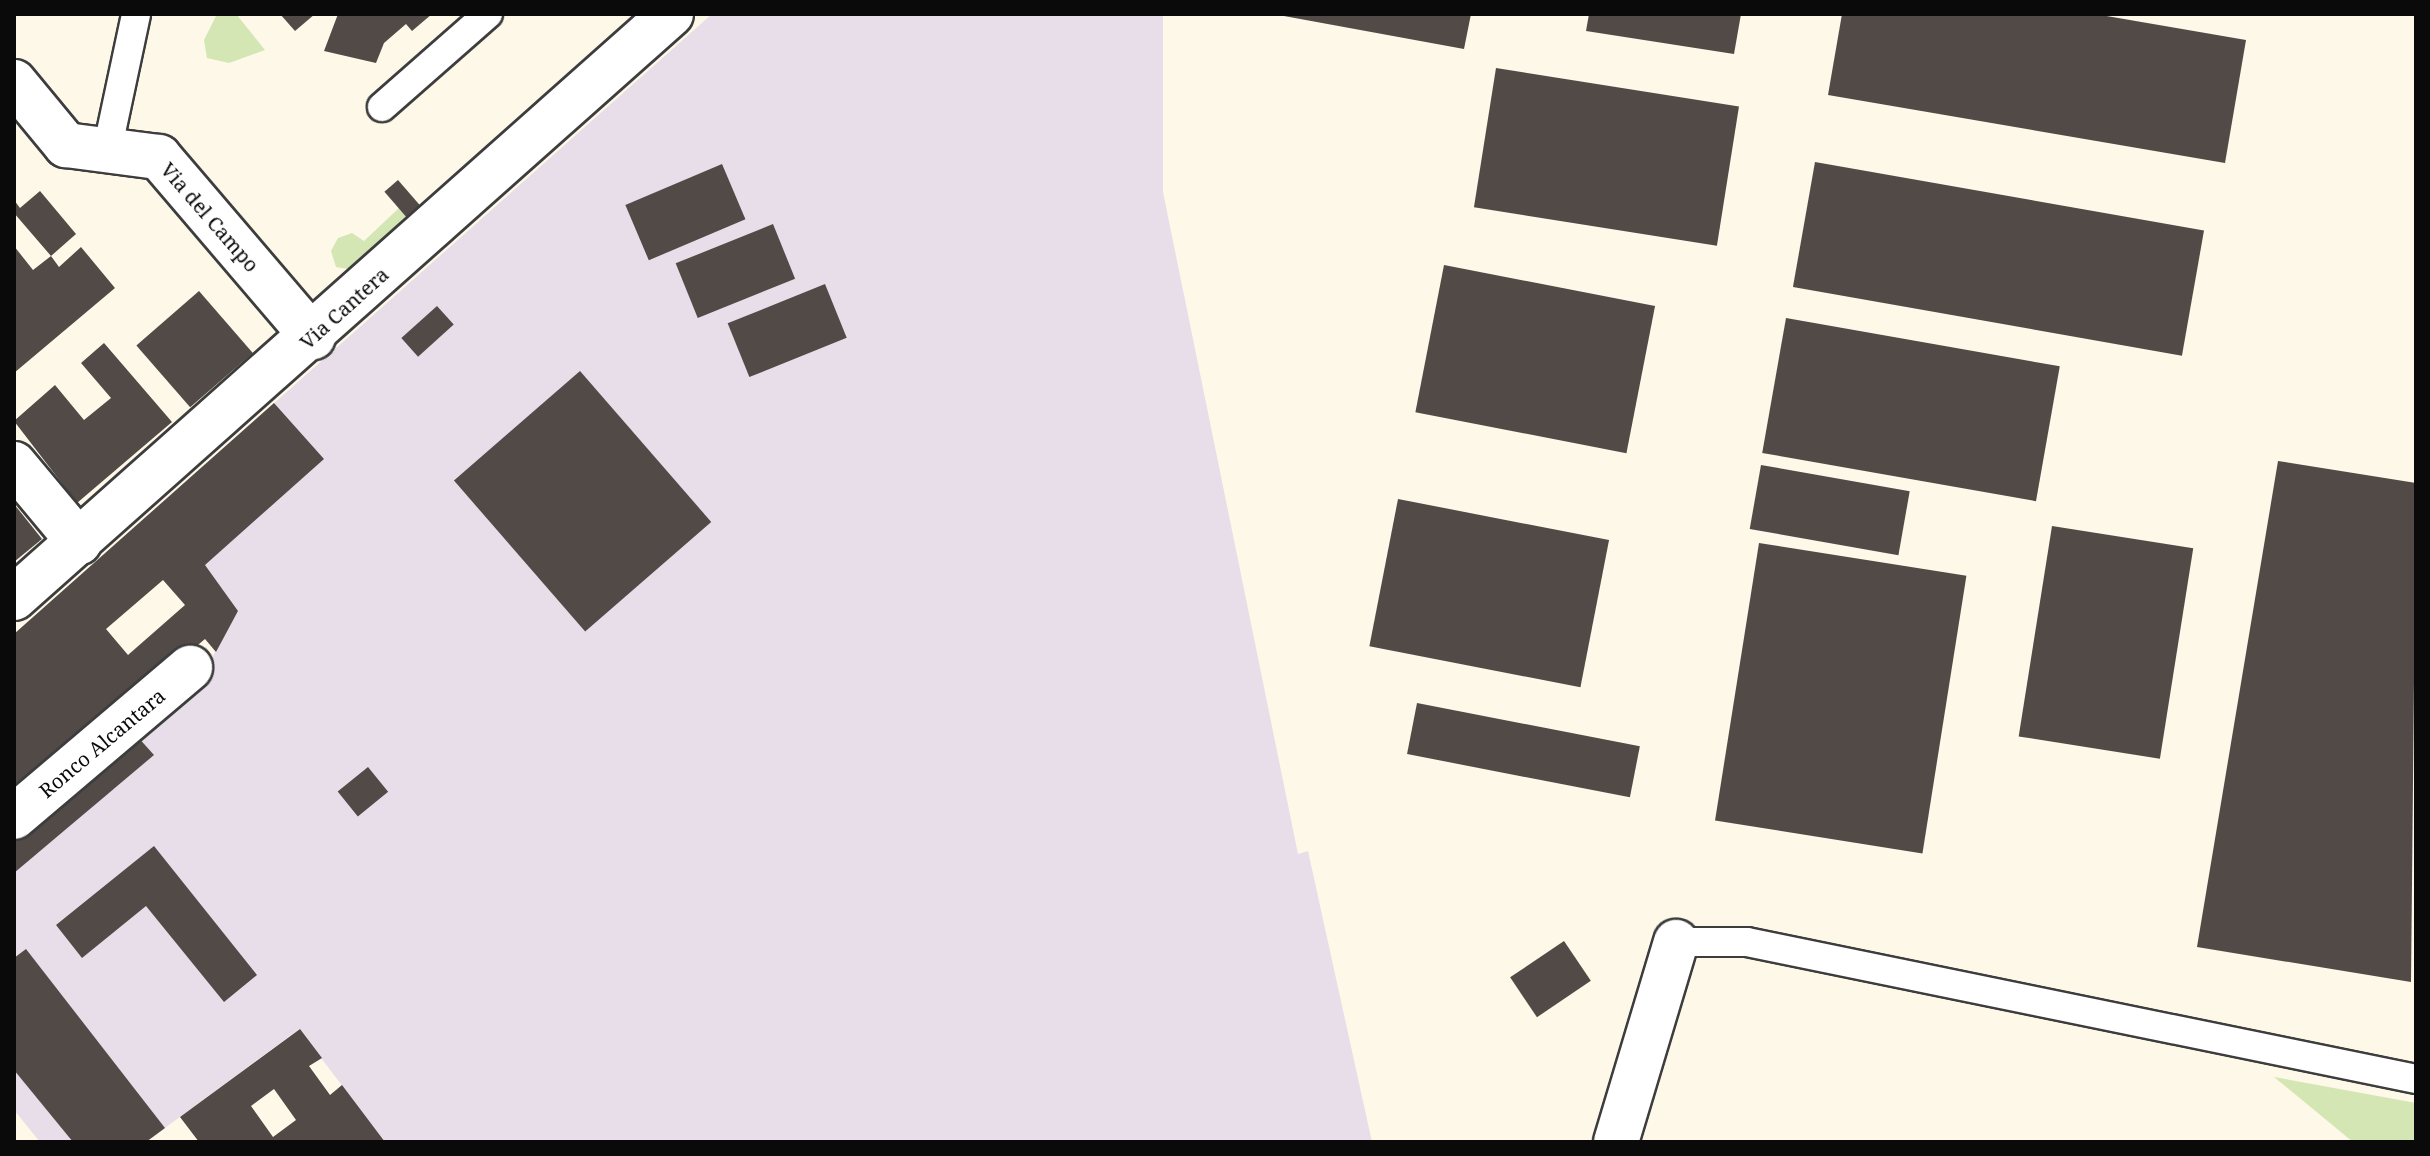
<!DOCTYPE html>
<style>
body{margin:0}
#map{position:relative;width:2430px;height:1156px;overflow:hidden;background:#fef8e8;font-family:"Noto Serif",serif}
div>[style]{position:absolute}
.industrial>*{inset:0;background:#e7dee9}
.green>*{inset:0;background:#d3e6b4}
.building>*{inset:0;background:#524a47;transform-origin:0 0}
.roads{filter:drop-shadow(2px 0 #3d3d3d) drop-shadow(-2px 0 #3d3d3d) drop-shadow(0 2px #3d3d3d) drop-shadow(0 -2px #3d3d3d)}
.service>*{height:28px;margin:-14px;padding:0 14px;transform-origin:14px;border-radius:14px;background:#fff}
.minor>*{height:44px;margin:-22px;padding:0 22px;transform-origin:22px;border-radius:22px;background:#fff}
span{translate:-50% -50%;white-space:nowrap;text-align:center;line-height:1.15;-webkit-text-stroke:8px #fff;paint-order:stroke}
.street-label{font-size:20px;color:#0a0a0a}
.frame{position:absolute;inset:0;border:16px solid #0a0a0a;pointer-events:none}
</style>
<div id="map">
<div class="industrial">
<i style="clip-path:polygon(712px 14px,1163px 14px,1163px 192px,1298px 854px,1308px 851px,1372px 1142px,385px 1142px,299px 1029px,146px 1142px,40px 1142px,14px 1110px,14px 835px,201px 677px,238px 611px,155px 509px)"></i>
</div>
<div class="green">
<i style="clip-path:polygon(217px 14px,236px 14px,265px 50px,229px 63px,207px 58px,204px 40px)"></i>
<i style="clip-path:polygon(399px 208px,410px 220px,355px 270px,336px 267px,331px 251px,338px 238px,352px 233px,364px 241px)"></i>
<i style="clip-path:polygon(2274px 1077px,2416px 1103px,2416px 1142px,2353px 1142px)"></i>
</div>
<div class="building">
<i style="clip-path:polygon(280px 14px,315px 14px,295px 31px)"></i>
<i style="clip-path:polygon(338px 14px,400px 16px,432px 14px,412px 31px,406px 24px,384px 43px,376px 63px,324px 51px)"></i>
<i style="clip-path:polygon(1273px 14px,1471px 14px,1464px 49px)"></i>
<i style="clip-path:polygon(1589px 14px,1741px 14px,1734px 54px,1586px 31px)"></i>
<i style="clip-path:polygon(1842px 14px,2095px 14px,2246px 40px,2225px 163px,1828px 95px)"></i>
<i style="left:1496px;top:68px;width:246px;height:141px;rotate:9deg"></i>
<i style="left:1815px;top:162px;width:395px;height:127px;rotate:10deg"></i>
<i style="left:722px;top:164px;width:60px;height:105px;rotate:67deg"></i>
<i style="left:398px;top:180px;width:38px;height:18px;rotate:49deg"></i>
<i style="clip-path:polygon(40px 191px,76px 234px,51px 256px,14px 213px,14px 200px,20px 208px)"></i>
<i style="left:773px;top:224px;width:59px;height:105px;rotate:68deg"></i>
<i style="clip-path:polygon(14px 246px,33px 270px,51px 256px,59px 267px,81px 247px,115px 288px,14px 373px)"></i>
<i style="left:1444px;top:265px;width:215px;height:150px;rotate:11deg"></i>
<i style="left:825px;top:284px;width:58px;height:105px;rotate:68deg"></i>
<i style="left:199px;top:291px;width:82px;height:83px;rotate:49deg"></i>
<i style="left:437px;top:306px;width:25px;height:48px;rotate:48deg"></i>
<i style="left:1786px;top:318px;width:278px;height:137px;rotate:10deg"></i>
<i style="clip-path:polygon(104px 343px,172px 422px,77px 503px,14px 421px,55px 385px,84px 420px,111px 398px,81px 363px)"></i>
<i style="left:580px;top:371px;width:200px;height:167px;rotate:49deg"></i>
<i style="clip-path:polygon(evenodd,274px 403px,324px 459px,205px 565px,238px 611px,216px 652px,205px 639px,14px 799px,14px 634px,274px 403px,163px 580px,185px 605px,128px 655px,106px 629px,163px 580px)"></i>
<i style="clip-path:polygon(2278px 461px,2416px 483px,2411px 982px,2197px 947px)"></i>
<i style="left:1761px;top:465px;width:151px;height:65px;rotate:10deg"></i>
<i style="left:1398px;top:499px;width:215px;height:150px;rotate:11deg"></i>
<i style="clip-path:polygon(14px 504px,42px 539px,14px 562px)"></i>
<i style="left:2052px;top:526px;width:143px;height:213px;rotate:9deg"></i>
<i style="left:1759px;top:543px;width:210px;height:281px;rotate:9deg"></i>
<i style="left:1417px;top:703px;width:227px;height:52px;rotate:11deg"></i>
<i style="clip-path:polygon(136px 735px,154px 755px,14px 873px,14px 835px)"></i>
<i style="left:368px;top:767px;width:32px;height:39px;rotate:51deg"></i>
<i style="clip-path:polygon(154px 846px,257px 975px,224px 1002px,146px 906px,82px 958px,56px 925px)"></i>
<i style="left:1564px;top:941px;width:48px;height:65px;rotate:56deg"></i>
<i style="clip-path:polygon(26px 949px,165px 1128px,146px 1142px,73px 1142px,14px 1070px,14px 958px)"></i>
<i style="clip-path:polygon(evenodd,300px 1029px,322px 1058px,309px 1066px,330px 1095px,342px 1085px,385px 1142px,199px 1142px,180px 1117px,300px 1029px,274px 1089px,296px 1120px,273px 1137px,251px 1106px,274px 1089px)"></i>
</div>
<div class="roads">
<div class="service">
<i style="left:382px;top:107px;width:141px;rotate:-41.3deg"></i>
<i style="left:107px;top:151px;width:140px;rotate:-78deg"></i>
<i style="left:1676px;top:942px;width:71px"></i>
<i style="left:1747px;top:942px;width:683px;rotate:11.57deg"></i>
</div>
<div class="minor">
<i style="left:14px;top:82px;width:82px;rotate:50.5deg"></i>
<i style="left:66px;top:145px;width:94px;rotate:7.4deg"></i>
<i style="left:159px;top:157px;width:237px;rotate:49.5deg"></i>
<i style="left:14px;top:464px;width:102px;rotate:50.2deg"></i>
<i style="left:14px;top:598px;width:879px;rotate:-41.63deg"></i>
<i style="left:14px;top:817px;width:231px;rotate:-40.3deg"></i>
<i style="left:1616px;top:1142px;width:209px;rotate:-73.3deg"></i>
</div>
</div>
<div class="street-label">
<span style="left:210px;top:217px;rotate:49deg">Via del Campo</span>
<span style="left:344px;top:308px;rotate:-42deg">Via Cantera</span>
<span style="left:102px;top:743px;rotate:-40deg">Ronco Alcantara</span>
</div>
<div class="frame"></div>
</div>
